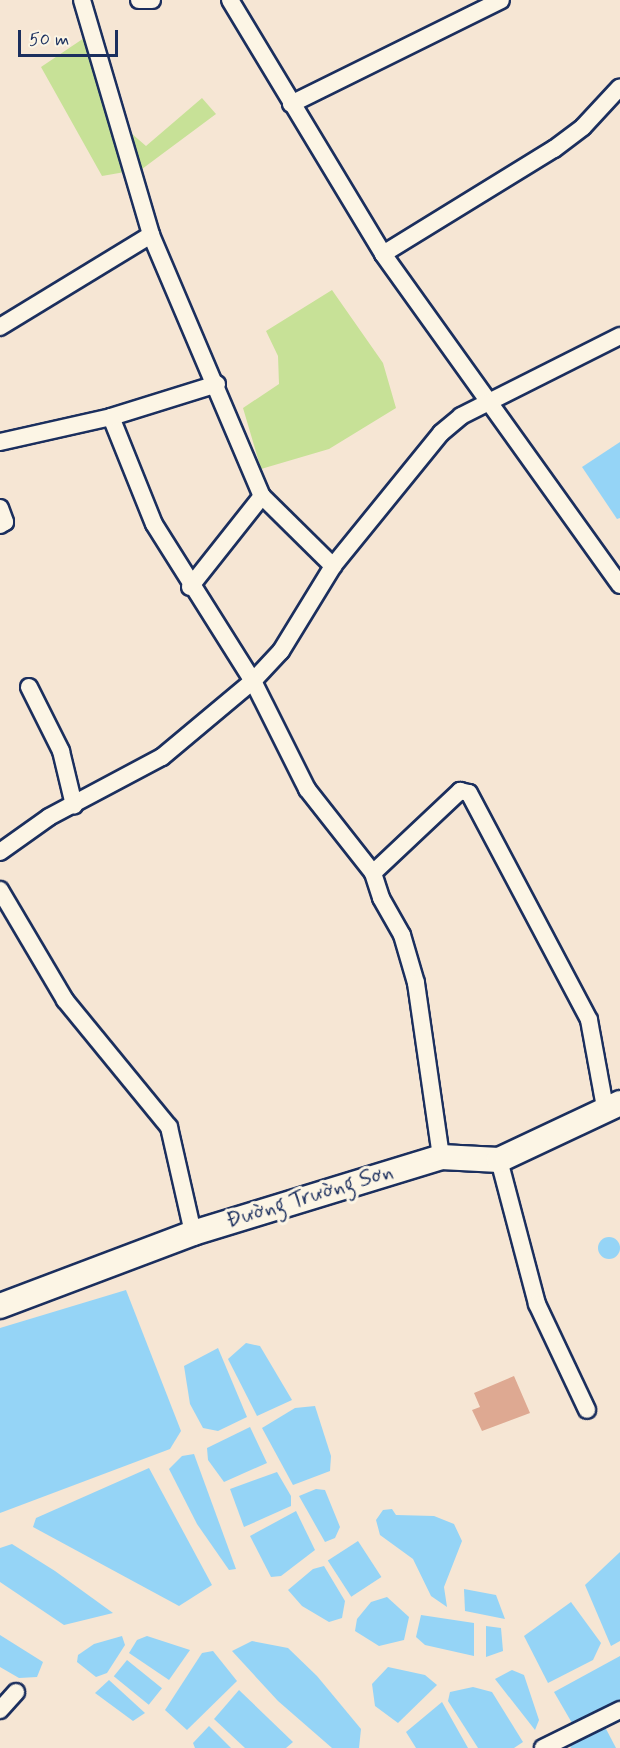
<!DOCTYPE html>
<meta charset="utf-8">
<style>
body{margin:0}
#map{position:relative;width:620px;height:1748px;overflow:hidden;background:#f6e6d4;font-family:Mynerve,sans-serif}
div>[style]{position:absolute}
.green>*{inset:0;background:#c7e197}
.water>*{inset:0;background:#95d4f6;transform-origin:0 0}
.round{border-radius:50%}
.building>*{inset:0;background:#dea992}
.roads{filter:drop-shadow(2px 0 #1b2f5e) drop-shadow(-2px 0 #1b2f5e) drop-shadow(0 2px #1b2f5e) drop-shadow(0 -2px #1b2f5e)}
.minor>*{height:16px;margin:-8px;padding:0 8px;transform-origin:8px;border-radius:8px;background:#fcf5e5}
.highway>*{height:24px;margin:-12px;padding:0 12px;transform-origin:12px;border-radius:12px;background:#fcf5e5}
span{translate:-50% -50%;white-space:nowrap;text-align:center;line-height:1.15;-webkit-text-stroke:6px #fcf5e5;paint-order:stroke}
.street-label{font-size:22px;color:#1b2f5e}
.scale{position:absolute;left:18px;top:30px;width:100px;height:27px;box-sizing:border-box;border:3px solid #1b2f5e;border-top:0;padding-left:8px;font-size:18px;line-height:21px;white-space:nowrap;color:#1b2f5e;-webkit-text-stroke:4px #fcf5e5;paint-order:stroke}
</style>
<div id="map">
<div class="green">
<i style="clip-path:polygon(93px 32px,124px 127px,146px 146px,202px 98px,216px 114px,142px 169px,102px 176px,41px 67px)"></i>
<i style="clip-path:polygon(332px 290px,383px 363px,396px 408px,329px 449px,261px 469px,243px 408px,279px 384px,278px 356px,266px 331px)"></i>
</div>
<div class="water">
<i style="clip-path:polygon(620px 442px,620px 518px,617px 519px,582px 467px)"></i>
<i class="round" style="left:598px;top:1237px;width:22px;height:22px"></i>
<i style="clip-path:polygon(126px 1290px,181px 1431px,170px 1449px,0 1513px,0 1328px)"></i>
<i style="clip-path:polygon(246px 1343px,260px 1346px,292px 1400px,257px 1416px,228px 1359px)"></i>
<i style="clip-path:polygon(218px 1348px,247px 1417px,218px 1431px,203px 1428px,190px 1404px,184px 1366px)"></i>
<i style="clip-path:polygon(315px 1406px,331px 1456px,330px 1471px,293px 1485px,262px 1428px,295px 1408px)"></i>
<i style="clip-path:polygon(250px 1427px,267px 1463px,224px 1482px,208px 1460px,207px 1448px)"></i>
<i style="clip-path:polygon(194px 1454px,236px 1569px,229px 1570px,197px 1524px,169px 1469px,182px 1456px)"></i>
<i style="clip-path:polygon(149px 1468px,212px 1585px,179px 1606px,33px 1527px,36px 1518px)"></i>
<i style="clip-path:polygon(277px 1472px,291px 1496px,291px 1506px,244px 1527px,230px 1489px)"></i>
<i style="clip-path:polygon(316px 1489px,325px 1490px,340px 1527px,335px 1538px,325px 1542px,299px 1496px)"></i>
<i style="clip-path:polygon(392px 1509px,396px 1515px,434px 1516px,454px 1524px,462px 1541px,444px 1587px,447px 1607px,431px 1596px,413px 1559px,380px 1535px,376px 1520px,383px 1510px)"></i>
<i style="clip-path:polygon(296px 1511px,315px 1550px,281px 1576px,271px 1577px,250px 1536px)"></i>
<i style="left:358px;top:1541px;width:43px;height:36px;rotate:57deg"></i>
<i style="clip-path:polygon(12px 1544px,55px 1571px,113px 1613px,64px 1625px,0 1582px,0 1548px)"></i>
<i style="clip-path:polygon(620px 1552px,620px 1641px,611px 1646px,585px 1585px)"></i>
<i style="clip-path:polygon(324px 1566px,345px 1601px,342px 1618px,329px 1622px,302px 1606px,288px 1590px,313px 1569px)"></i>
<i style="clip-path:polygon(464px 1589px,496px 1595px,505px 1619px,465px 1611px)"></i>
<i style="clip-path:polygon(387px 1597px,409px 1617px,404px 1640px,379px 1646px,355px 1631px,357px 1619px,371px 1602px)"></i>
<i style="clip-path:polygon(571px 1602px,601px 1643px,593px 1660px,548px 1683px,524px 1636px)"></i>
<i style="clip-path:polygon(421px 1615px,474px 1623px,474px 1656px,425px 1645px,416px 1637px)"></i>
<i style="clip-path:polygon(486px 1626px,501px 1628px,503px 1651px,486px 1657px)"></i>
<i style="clip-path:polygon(0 1635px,43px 1662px,37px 1677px,19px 1678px,0 1667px)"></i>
<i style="clip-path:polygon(122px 1636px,125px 1645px,107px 1673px,96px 1677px,77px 1662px,78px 1655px,94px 1644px)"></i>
<i style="clip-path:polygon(147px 1636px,190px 1650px,169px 1680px,129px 1653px,137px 1640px)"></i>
<i style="clip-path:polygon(252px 1641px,288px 1648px,317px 1676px,361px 1729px,359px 1748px,332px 1748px,278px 1701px,232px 1651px)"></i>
<i style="clip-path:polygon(213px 1651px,237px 1681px,187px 1730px,165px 1710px,202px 1653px)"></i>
<i style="clip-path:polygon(620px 1656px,620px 1705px,572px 1723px,554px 1692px)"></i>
<i style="left:127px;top:1660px;width:45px;height:21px;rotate:39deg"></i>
<i style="clip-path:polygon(388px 1667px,425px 1675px,437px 1685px,398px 1723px,375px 1706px,372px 1684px)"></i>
<i style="clip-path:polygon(512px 1670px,524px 1675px,539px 1720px,535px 1730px,495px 1679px)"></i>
<i style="clip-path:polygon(109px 1680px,145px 1713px,133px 1721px,95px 1693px)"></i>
<i style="clip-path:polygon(473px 1687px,492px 1692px,523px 1742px,514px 1748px,478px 1748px,448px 1701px,450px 1692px)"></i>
<i style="clip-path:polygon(239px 1690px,293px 1742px,286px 1748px,245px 1748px,214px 1719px)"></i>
<i style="clip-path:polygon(442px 1702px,468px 1748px,416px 1748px,406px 1732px)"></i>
<i style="clip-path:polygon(209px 1726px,231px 1748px,195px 1748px,193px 1743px)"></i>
<i style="clip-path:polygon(605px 1727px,616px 1748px,571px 1748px,569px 1744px)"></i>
</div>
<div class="building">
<i style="clip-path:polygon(514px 1376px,530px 1413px,482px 1431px,472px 1410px,480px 1407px,474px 1393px)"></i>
</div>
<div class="roads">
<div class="minor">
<i style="left:82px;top:0;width:245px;rotate:73.6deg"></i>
<i style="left:151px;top:235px;width:284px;rotate:67deg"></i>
<i style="left:262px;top:496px;width:100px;rotate:44.6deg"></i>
<i style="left:139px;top:0;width:13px"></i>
<i style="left:230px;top:0;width:297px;rotate:58.9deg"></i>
<i style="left:383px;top:254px;width:407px;rotate:54.4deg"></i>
<i style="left:291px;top:104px;width:234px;rotate:-26.3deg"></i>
<i style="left:383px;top:254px;width:201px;rotate:-31.6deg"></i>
<i style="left:554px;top:149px;width:36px;rotate:-37deg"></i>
<i style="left:583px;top:127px;width:54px;rotate:-47.2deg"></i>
<i style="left:0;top:327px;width:177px;rotate:-31.4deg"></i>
<i style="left:111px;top:417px;width:115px;rotate:68.1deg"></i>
<i style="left:154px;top:524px;width:186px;rotate:57.8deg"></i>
<i style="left:253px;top:681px;width:121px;rotate:63.4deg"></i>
<i style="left:307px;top:789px;width:107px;rotate:51.8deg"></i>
<i style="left:373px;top:873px;width:26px;rotate:72deg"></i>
<i style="left:381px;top:898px;width:43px;rotate:60.4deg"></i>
<i style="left:402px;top:935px;width:50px;rotate:73.7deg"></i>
<i style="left:416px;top:983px;width:176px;rotate:81.8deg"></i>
<i style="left:0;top:442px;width:114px;rotate:-12.7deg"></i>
<i style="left:111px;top:417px;width:111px;rotate:-17.3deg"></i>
<i style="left:0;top:508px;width:15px;rotate:70deg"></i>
<i style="left:5px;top:522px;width:6px;rotate:149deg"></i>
<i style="left:190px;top:587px;width:116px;rotate:-51.6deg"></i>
<i style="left:29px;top:687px;width:72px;rotate:63.4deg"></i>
<i style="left:61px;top:751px;width:56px;rotate:76.5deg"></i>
<i style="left:0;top:852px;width:60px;rotate:-35.5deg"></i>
<i style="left:49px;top:817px;width:128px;rotate:-28deg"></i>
<i style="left:162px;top:757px;width:119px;rotate:-39.9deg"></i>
<i style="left:253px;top:681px;width:41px;rotate:-47deg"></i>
<i style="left:281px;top:651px;width:100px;rotate:-58.5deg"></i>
<i style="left:333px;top:566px;width:171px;rotate:-50.9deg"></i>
<i style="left:441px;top:433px;width:26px;rotate:-40deg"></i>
<i style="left:461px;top:416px;width:178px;rotate:-26.7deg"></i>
<i style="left:373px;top:873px;width:120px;rotate:-43.3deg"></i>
<i style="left:460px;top:791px;width:9px;rotate:13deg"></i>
<i style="left:469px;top:793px;width:257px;rotate:62.1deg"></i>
<i style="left:589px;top:1020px;width:88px;rotate:79.6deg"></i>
<i style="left:0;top:890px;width:128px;rotate:59.4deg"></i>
<i style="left:65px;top:1000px;width:164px;rotate:50.7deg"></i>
<i style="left:169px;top:1127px;width:109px;rotate:77.2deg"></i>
<i style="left:499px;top:1160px;width:149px;rotate:75.2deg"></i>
<i style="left:537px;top:1304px;width:117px;rotate:64.7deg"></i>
<i style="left:0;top:1710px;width:24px;rotate:-48deg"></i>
<i style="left:543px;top:1748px;width:86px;rotate:-26.3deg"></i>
</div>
<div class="highway">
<i style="left:0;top:1306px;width:206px;rotate:-20.7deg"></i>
<i style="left:193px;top:1233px;width:259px;rotate:-17deg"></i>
<i style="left:441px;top:1157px;width:58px;rotate:3deg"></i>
<i style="left:499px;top:1160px;width:134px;rotate:-25.2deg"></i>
</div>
</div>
<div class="street-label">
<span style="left:310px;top:1197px;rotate:-17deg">Đường Trường Sơn</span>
</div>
<div class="scale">50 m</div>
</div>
